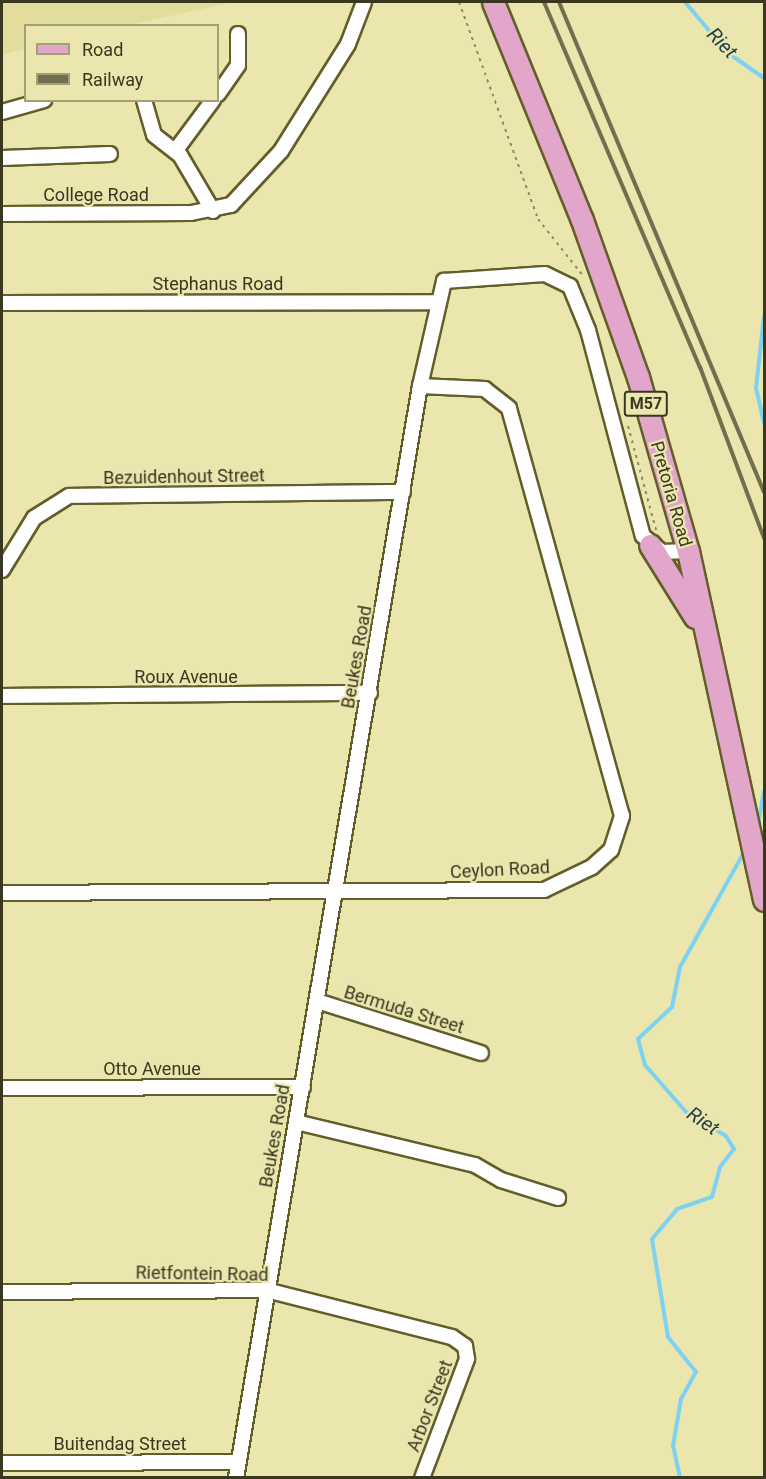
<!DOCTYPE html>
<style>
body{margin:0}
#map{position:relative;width:766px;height:1479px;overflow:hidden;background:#eae6ae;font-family:Roboto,sans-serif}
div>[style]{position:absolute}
.built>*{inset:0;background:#e2dd9c}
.stream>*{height:4px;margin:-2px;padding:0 2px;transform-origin:2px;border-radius:2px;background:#7dd2f2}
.path>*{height:2px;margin-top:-1px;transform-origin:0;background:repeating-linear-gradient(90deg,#8e8b64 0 3px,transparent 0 7.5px)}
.roads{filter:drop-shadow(2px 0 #635e29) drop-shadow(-2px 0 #635e29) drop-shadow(0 2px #635e29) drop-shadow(0 -2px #635e29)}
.street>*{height:14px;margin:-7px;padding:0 7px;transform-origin:7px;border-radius:7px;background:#fff}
.primary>*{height:21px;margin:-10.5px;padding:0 10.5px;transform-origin:10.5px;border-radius:10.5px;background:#e2a6ca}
.rail>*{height:4px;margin:-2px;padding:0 2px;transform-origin:2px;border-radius:2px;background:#726f4e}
span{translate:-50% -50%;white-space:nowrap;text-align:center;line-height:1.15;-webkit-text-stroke:4.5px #eae6ae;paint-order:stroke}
.shield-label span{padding:2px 4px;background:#eae6ae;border:2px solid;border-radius:4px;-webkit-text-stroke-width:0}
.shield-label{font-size:16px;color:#393720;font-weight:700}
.street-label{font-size:18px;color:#393720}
.water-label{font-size:20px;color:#233e48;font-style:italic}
.frame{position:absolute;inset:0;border:3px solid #393720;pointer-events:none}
.legend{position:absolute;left:24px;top:24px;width:195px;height:78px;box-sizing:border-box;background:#eae6ae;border:2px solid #a3a075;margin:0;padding:8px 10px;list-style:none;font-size:18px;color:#393720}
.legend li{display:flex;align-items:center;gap:12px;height:30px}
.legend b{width:30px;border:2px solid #a3a075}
</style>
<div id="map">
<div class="built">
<i style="clip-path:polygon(2px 2px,234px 2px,129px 25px,26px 26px,25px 49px,2px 55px)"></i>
</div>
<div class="stream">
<i style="left:685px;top:2px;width:67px;rotate:49.9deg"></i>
<i style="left:728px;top:53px;width:44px;rotate:34.8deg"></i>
<i style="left:764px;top:316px;width:72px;rotate:96.3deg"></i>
<i style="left:756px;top:388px;width:37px;rotate:77deg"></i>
<i style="left:757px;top:831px;width:40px;rotate:-80deg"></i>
<i style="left:680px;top:1478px;width:33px;rotate:-102deg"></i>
<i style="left:673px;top:1446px;width:48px;rotate:-80.3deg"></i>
<i style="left:681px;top:1399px;width:31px;rotate:-61deg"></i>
<i style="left:696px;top:1372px;width:45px;rotate:-128.7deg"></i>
<i style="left:668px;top:1337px;width:99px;rotate:-99.3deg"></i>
<i style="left:652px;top:1239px;width:39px;rotate:-50deg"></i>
<i style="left:677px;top:1209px;width:37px;rotate:-19deg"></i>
<i style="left:712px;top:1197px;width:31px;rotate:-75deg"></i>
<i style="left:720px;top:1167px;width:23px;rotate:-52deg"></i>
<i style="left:734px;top:1149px;width:15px;rotate:-122deg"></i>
<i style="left:726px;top:1136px;width:47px;rotate:-149deg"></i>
<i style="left:686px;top:1112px;width:62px;rotate:-131.1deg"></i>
<i style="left:645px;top:1065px;width:27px;rotate:-105deg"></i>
<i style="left:638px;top:1039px;width:47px;rotate:-43.3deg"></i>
<i style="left:672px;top:1007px;width:41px;rotate:-78.7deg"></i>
<i style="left:680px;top:967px;width:134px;rotate:-60.9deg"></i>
</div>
<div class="path">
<i style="left:459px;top:2px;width:231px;rotate:70deg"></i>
<i style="left:538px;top:219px;width:74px;rotate:51.6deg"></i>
<i style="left:628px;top:426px;width:108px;rotate:74.9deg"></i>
</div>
<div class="roads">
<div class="street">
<i style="left:218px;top:94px;width:35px;rotate:-55deg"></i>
<i style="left:238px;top:65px;width:31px;rotate:-90deg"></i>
<i style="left:144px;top:100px;width:36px;rotate:74deg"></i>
<i style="left:154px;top:135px;width:33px;rotate:38deg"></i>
<i style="left:180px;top:155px;width:65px;rotate:59.5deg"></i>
<i style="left:2px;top:112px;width:44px;rotate:-15.9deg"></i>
<i style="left:176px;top:150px;width:62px;rotate:-53.5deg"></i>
<i style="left:2px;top:158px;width:108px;rotate:-2.1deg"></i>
<i style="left:2px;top:214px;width:189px;rotate:-0.3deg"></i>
<i style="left:191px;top:213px;width:41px;rotate:-11.3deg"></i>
<i style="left:231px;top:205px;width:74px;rotate:-47.2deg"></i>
<i style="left:281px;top:151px;width:126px;rotate:-57.9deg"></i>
<i style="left:348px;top:44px;width:45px;rotate:-69.1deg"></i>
<i style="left:2px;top:303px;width:433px;rotate:-0.1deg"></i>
<i style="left:2px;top:570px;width:61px;rotate:-58.4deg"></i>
<i style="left:34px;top:518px;width:41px;rotate:-32.2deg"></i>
<i style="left:69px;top:496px;width:334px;rotate:-0.7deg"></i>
<i style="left:2px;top:696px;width:368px;rotate:-0.5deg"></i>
<i style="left:2px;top:893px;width:542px;rotate:-0.32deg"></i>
<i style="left:544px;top:890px;width:53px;rotate:-25.6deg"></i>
<i style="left:592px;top:867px;width:25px;rotate:-42deg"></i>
<i style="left:611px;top:850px;width:36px;rotate:-72deg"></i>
<i style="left:622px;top:816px;width:423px;rotate:-105.5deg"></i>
<i style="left:509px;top:408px;width:31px;rotate:-142deg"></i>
<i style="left:485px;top:389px;width:65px;rotate:-177.4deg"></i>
<i style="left:317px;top:1001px;width:172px;rotate:17.6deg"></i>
<i style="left:2px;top:1088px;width:301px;rotate:-0.2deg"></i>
<i style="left:296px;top:1122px;width:184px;rotate:13.5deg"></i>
<i style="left:475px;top:1165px;width:30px;rotate:30deg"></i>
<i style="left:501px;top:1180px;width:60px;rotate:17.5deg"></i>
<i style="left:2px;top:1292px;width:264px;rotate:-0.4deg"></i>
<i style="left:266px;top:1290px;width:192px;rotate:14.2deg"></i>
<i style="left:452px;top:1337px;width:16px;rotate:35deg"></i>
<i style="left:465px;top:1346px;width:13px;rotate:81deg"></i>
<i style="left:467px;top:1359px;width:127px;rotate:110.7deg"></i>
<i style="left:2px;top:1463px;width:236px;rotate:-0.2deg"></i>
<i style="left:236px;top:1478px;width:1107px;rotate:-80.44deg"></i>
<i style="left:420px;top:386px;width:108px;rotate:-77.1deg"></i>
<i style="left:444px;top:281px;width:101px;rotate:-4deg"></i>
<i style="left:545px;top:274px;width:28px;rotate:26deg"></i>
<i style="left:570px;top:286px;width:48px;rotate:67.8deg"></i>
<i style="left:588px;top:330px;width:213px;rotate:75.1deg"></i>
<i style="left:643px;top:536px;width:25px;rotate:40deg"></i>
<i style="left:662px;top:552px;width:26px;rotate:-2deg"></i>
</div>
<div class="primary">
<i style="left:493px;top:2px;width:235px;rotate:67.8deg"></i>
<i style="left:582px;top:220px;width:167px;rotate:70.4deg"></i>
<i style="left:638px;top:377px;width:181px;rotate:74deg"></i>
<i style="left:688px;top:551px;width:357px;rotate:77.7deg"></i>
<i style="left:650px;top:545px;width:85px;rotate:58deg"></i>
</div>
</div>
<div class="rail">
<i style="left:544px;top:2px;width:397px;rotate:66.9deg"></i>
<i style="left:700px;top:367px;width:183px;rotate:69.5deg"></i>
<i style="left:559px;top:2px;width:531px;rotate:67.3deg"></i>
</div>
<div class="shield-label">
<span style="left:646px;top:404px">M57</span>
</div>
<div class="street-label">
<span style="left:96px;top:195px">College Road</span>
<span style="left:218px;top:284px">Stephanus Road</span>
<span style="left:184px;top:477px;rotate:-1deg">Bezuidenhout Street</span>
<span style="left:671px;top:494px;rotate:74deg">Pretoria Road</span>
<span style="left:357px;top:657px;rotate:-80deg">Beukes Road</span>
<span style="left:186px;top:677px">Roux Avenue</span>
<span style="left:500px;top:870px;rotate:-3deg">Ceylon Road</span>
<span style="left:404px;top:1010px;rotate:17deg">Bermuda Street</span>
<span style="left:152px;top:1069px">Otto Avenue</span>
<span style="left:275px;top:1136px;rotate:-80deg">Beukes Road</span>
<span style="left:202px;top:1274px;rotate:1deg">Rietfontein Road</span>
<span style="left:430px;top:1406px;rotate:-69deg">Arbor Street</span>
<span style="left:120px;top:1444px">Buitendag Street</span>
</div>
<div class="water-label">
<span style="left:722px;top:43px;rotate:46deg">Riet</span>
<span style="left:703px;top:1121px;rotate:34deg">Riet</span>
</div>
<div class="frame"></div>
<ul class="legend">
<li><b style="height:8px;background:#e2a6ca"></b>Road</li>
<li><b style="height:8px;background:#726f4e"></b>Railway</li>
</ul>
</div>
